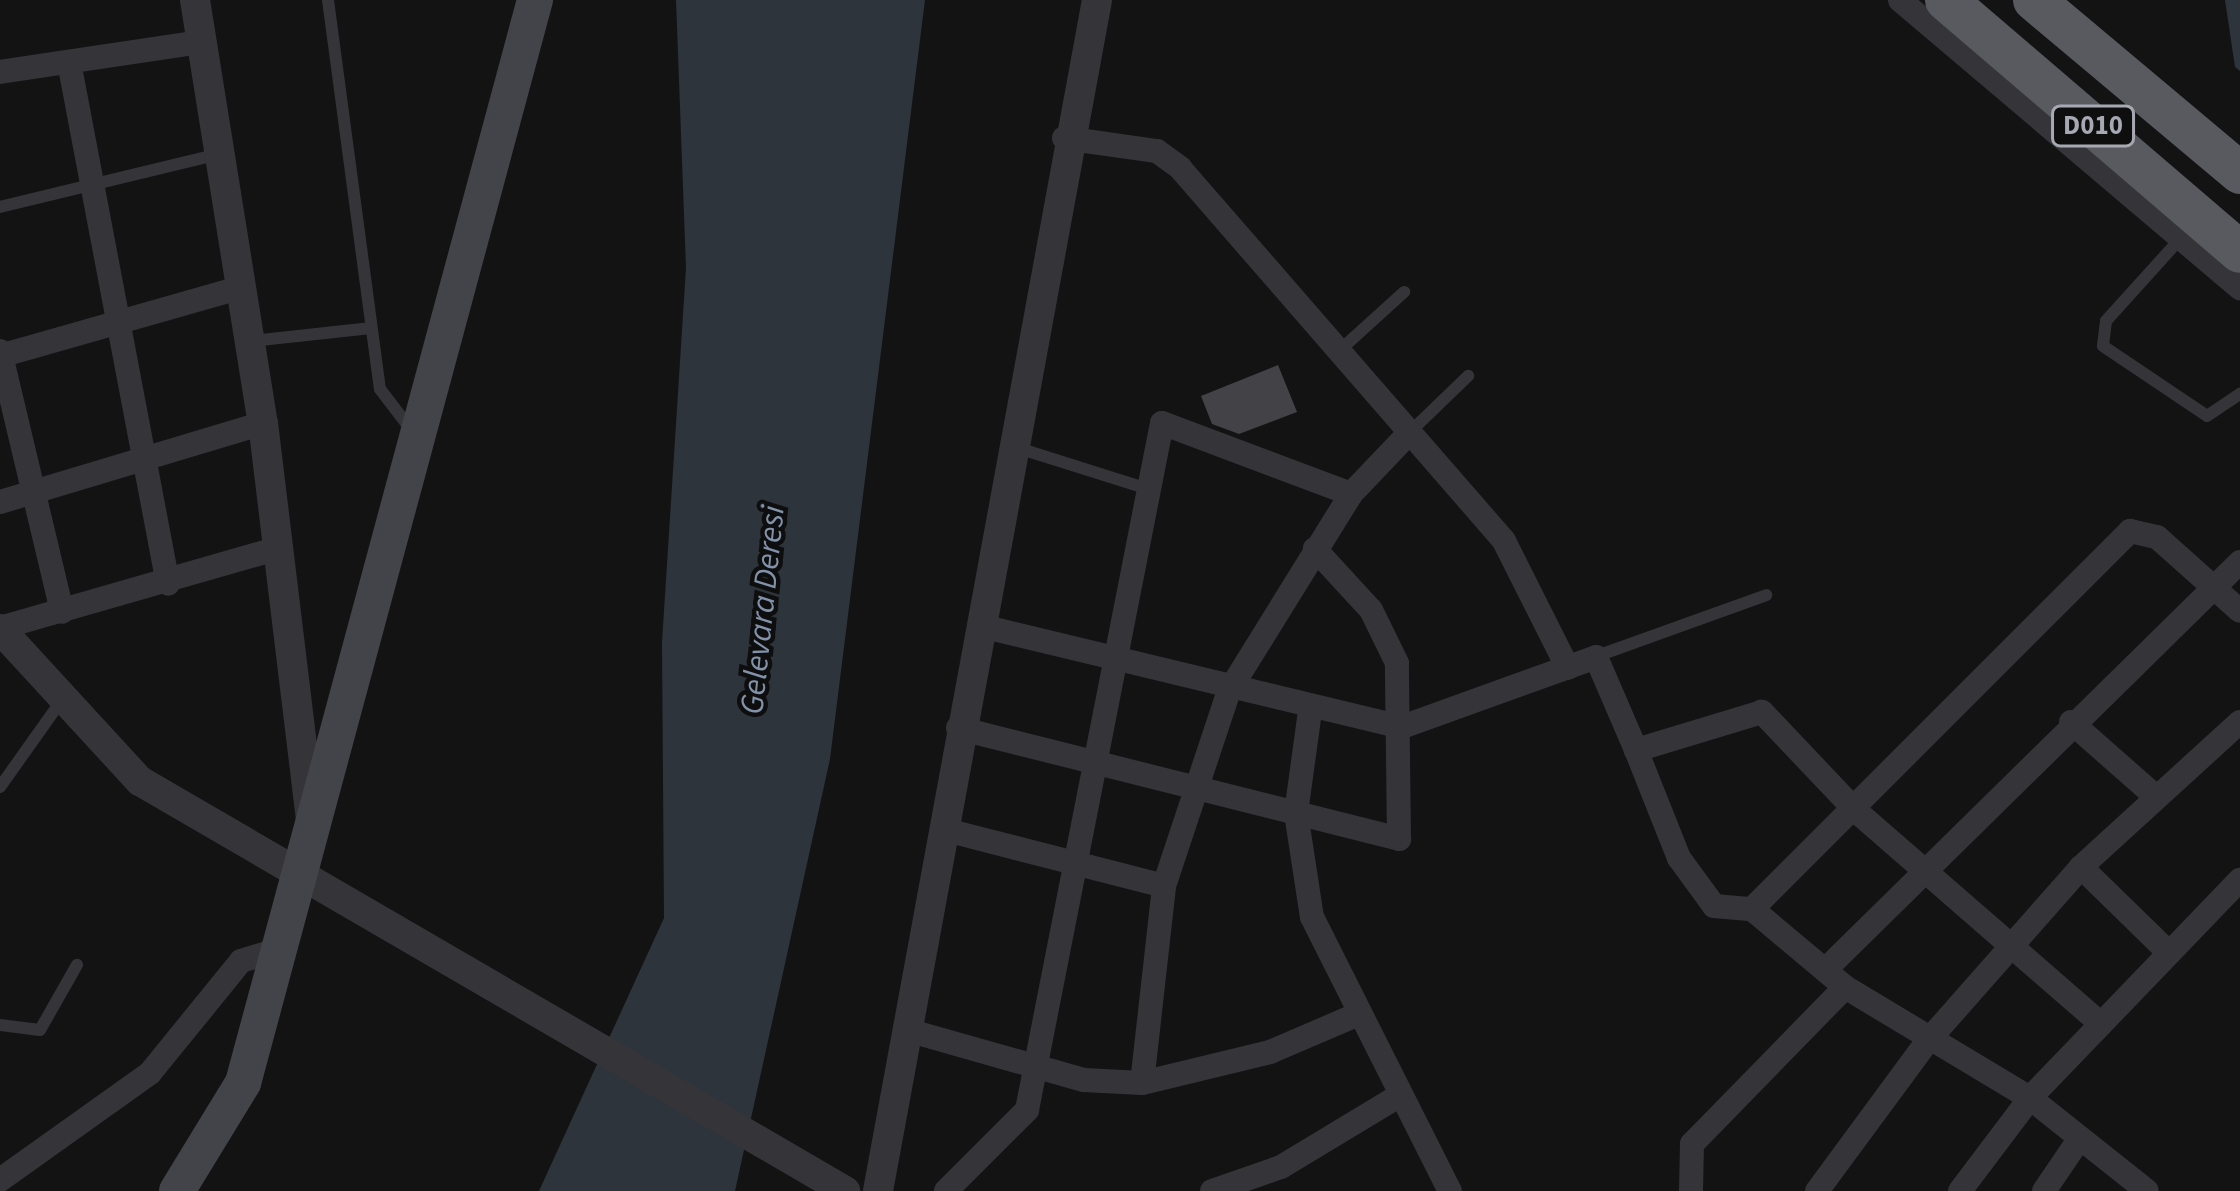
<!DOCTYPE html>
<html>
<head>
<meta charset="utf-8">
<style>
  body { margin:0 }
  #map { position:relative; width:2240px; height:1191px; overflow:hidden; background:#131314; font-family:"Source Sans 3",sans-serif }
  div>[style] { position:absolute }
  .water>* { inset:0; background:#2e343c }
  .building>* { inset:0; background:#434347 }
  .service>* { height:12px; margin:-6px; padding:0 6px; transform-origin:6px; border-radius:6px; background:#353539 }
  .minor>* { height:24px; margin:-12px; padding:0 12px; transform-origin:12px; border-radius:12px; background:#353539 }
  .tertiary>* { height:30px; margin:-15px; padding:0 15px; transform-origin:15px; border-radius:15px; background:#353539 }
  .secondary>* { height:36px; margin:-18px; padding:0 18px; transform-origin:18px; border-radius:18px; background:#434449 }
  .trunk>* { height:42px; margin:-21px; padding:0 21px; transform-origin:21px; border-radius:21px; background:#595a60 }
  span { translate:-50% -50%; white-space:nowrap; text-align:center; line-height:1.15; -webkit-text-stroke:9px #0e0e0f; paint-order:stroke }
  .shield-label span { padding:3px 9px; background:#0e0e0f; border:3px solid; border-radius:9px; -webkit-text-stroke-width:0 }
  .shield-label { font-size:27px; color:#a6a9b3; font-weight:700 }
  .water-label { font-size:33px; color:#8192aa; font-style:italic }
</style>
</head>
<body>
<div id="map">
  <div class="water">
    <div style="clip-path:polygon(676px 0,925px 0,830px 759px,735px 1191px,539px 1191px,664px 918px,662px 642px,686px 268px)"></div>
    <div style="clip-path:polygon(2225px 0,2240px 0,2240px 71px,2235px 67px)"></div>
  </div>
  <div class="building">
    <div style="clip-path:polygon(1278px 365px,1297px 412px,1239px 434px,1212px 424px,1201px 396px)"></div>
  </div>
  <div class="service">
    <div style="left:328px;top:0;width:392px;rotate:82.4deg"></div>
    <div style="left:380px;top:389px;width:53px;rotate:52.7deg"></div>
    <div style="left:0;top:207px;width:225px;rotate:-13.6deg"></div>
    <div style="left:2180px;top:239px;width:110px;rotate:132.1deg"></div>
    <div style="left:2106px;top:321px;width:25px;rotate:97deg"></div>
    <div style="left:2103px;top:346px;width:125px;rotate:33.9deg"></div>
    <div style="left:2207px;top:416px;width:40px;rotate:-34deg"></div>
    <div style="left:252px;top:341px;width:120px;rotate:-6.2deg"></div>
    <div style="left:1339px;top:351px;width:88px;rotate:-42.2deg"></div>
    <div style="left:1410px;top:432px;width:81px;rotate:-44deg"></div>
    <div style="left:1018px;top:448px;width:136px;rotate:17.5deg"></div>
    <div style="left:1597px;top:656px;width:180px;rotate:-19.8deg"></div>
    <div style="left:0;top:787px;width:102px;rotate:-54.6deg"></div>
    <div style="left:0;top:1025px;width:40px;rotate:7.1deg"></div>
    <div style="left:40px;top:1030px;width:75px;rotate:-60.4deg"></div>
  </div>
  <div class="minor">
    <div style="left:1900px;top:0;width:446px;rotate:40.3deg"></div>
    <div style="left:69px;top:62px;width:531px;rotate:79.26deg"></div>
    <div style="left:0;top:72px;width:202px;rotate:-8.5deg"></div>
    <div style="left:1064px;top:138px;width:94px;rotate:8deg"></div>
    <div style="left:1157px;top:151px;width:29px;rotate:36deg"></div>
    <div style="left:1180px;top:168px;width:494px;rotate:49deg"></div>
    <div style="left:1504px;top:541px;width:142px;rotate:63.3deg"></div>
    <div style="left:0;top:351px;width:268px;rotate:76.6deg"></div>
    <div style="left:0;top:356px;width:253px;rotate:-15.9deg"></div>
    <div style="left:0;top:502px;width:275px;rotate:-16.7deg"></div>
    <div style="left:981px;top:626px;width:433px;rotate:13.5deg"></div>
    <div style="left:1402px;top:727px;width:206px;rotate:-19.8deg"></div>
    <div style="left:1596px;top:657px;width:101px;rotate:66.7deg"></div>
    <div style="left:0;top:628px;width:287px;rotate:-16deg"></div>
    <div style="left:1310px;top:711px;width:103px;rotate:97.8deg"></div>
    <div style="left:1296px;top:813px;width:105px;rotate:81.3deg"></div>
    <div style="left:1312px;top:917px;width:307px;rotate:63.3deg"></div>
    <div style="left:2071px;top:722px;width:112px;rotate:41.4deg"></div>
    <div style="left:958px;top:728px;width:455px;rotate:14.1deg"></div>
    <div style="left:1399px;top:839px;width:176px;rotate:-90.7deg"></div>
    <div style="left:1397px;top:663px;width:59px;rotate:-116.1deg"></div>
    <div style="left:1371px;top:610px;width:83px;rotate:-132.6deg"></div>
    <div style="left:942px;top:829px;width:229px;rotate:14.4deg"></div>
    <div style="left:2081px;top:867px;width:122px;rotate:44.3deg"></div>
    <div style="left:1752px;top:909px;width:535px;rotate:-45deg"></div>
    <div style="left:2130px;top:531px;width:28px;rotate:13deg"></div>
    <div style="left:2157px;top:537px;width:111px;rotate:41.7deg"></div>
    <div style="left:1825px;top:970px;width:582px;rotate:-44.51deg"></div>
    <div style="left:2101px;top:1024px;width:325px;rotate:-139deg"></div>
    <div style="left:1856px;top:811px;width:137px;rotate:-133.5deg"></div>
    <div style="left:1762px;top:712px;width:132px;rotate:163.2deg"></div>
    <div style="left:1636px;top:750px;width:116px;rotate:68.3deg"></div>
    <div style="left:1679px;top:858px;width:59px;rotate:53.9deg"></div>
    <div style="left:1714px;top:906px;width:38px;rotate:5deg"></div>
    <div style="left:1752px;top:909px;width:121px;rotate:40deg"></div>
    <div style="left:1845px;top:987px;width:216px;rotate:31deg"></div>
    <div style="left:2030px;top:1098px;width:149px;rotate:38.5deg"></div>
    <div style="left:907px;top:1030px;width:184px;rotate:15.8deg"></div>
    <div style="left:1084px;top:1080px;width:58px;rotate:3deg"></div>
    <div style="left:1142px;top:1083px;width:132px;rotate:-13.6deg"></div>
    <div style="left:1270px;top:1052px;width:91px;rotate:-23.2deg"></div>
    <div style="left:1142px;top:1083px;width:198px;rotate:-83.6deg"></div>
    <div style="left:1164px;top:886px;width:206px;rotate:-71.6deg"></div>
    <div style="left:1229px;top:691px;width:232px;rotate:-58.2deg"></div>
    <div style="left:1351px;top:494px;width:84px;rotate:-46.4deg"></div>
    <div style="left:0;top:1180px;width:184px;rotate:-35.5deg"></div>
    <div style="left:150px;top:1073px;width:144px;rotate:-50.9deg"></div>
    <div style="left:241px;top:961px;width:34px;rotate:-17deg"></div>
    <div style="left:946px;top:1191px;width:115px;rotate:-45deg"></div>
    <div style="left:1027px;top:1110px;width:700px;rotate:-78.88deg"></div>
    <div style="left:1162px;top:423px;width:202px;rotate:20.6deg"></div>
    <div style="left:1212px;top:1191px;width:73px;rotate:-19.2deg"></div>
    <div style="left:1281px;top:1167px;width:135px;rotate:-31.1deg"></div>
    <div style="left:1691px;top:1191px;width:47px;rotate:-88.8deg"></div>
    <div style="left:1692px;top:1144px;width:219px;rotate:-45.7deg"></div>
    <div style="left:1817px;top:1191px;width:184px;rotate:-53.6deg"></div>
    <div style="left:1926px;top:1043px;width:235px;rotate:-48.6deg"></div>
    <div style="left:2081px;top:867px;width:215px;rotate:-42.4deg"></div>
    <div style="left:1960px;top:1191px;width:116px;rotate:-53deg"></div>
    <div style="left:2030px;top:1098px;width:303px;rotate:-46.1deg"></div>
    <div style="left:2044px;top:1191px;width:64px;rotate:-55.8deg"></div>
  </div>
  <div class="tertiary">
    <div style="left:195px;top:0;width:428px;rotate:80.9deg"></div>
    <div style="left:263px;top:423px;width:401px;rotate:83.1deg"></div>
    <div style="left:0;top:629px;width:207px;rotate:47.4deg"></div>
    <div style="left:140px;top:781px;width:816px;rotate:30.18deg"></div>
    <div style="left:878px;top:1191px;width:1211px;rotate:-79.58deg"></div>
  </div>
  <div class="secondary">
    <div style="left:177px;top:1191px;width:127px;rotate:-58.6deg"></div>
    <div style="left:243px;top:1083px;width:1122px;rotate:-74.91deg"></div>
  </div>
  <div class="trunk">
    <div style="left:1946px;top:0;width:387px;rotate:40.6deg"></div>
    <div style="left:2034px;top:0;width:269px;rotate:40deg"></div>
  </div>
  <div class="shield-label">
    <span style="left:2093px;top:126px">D010</span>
  </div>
  <div class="water-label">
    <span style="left:763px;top:610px;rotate:-84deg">Gelevara Deresi</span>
  </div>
</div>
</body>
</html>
